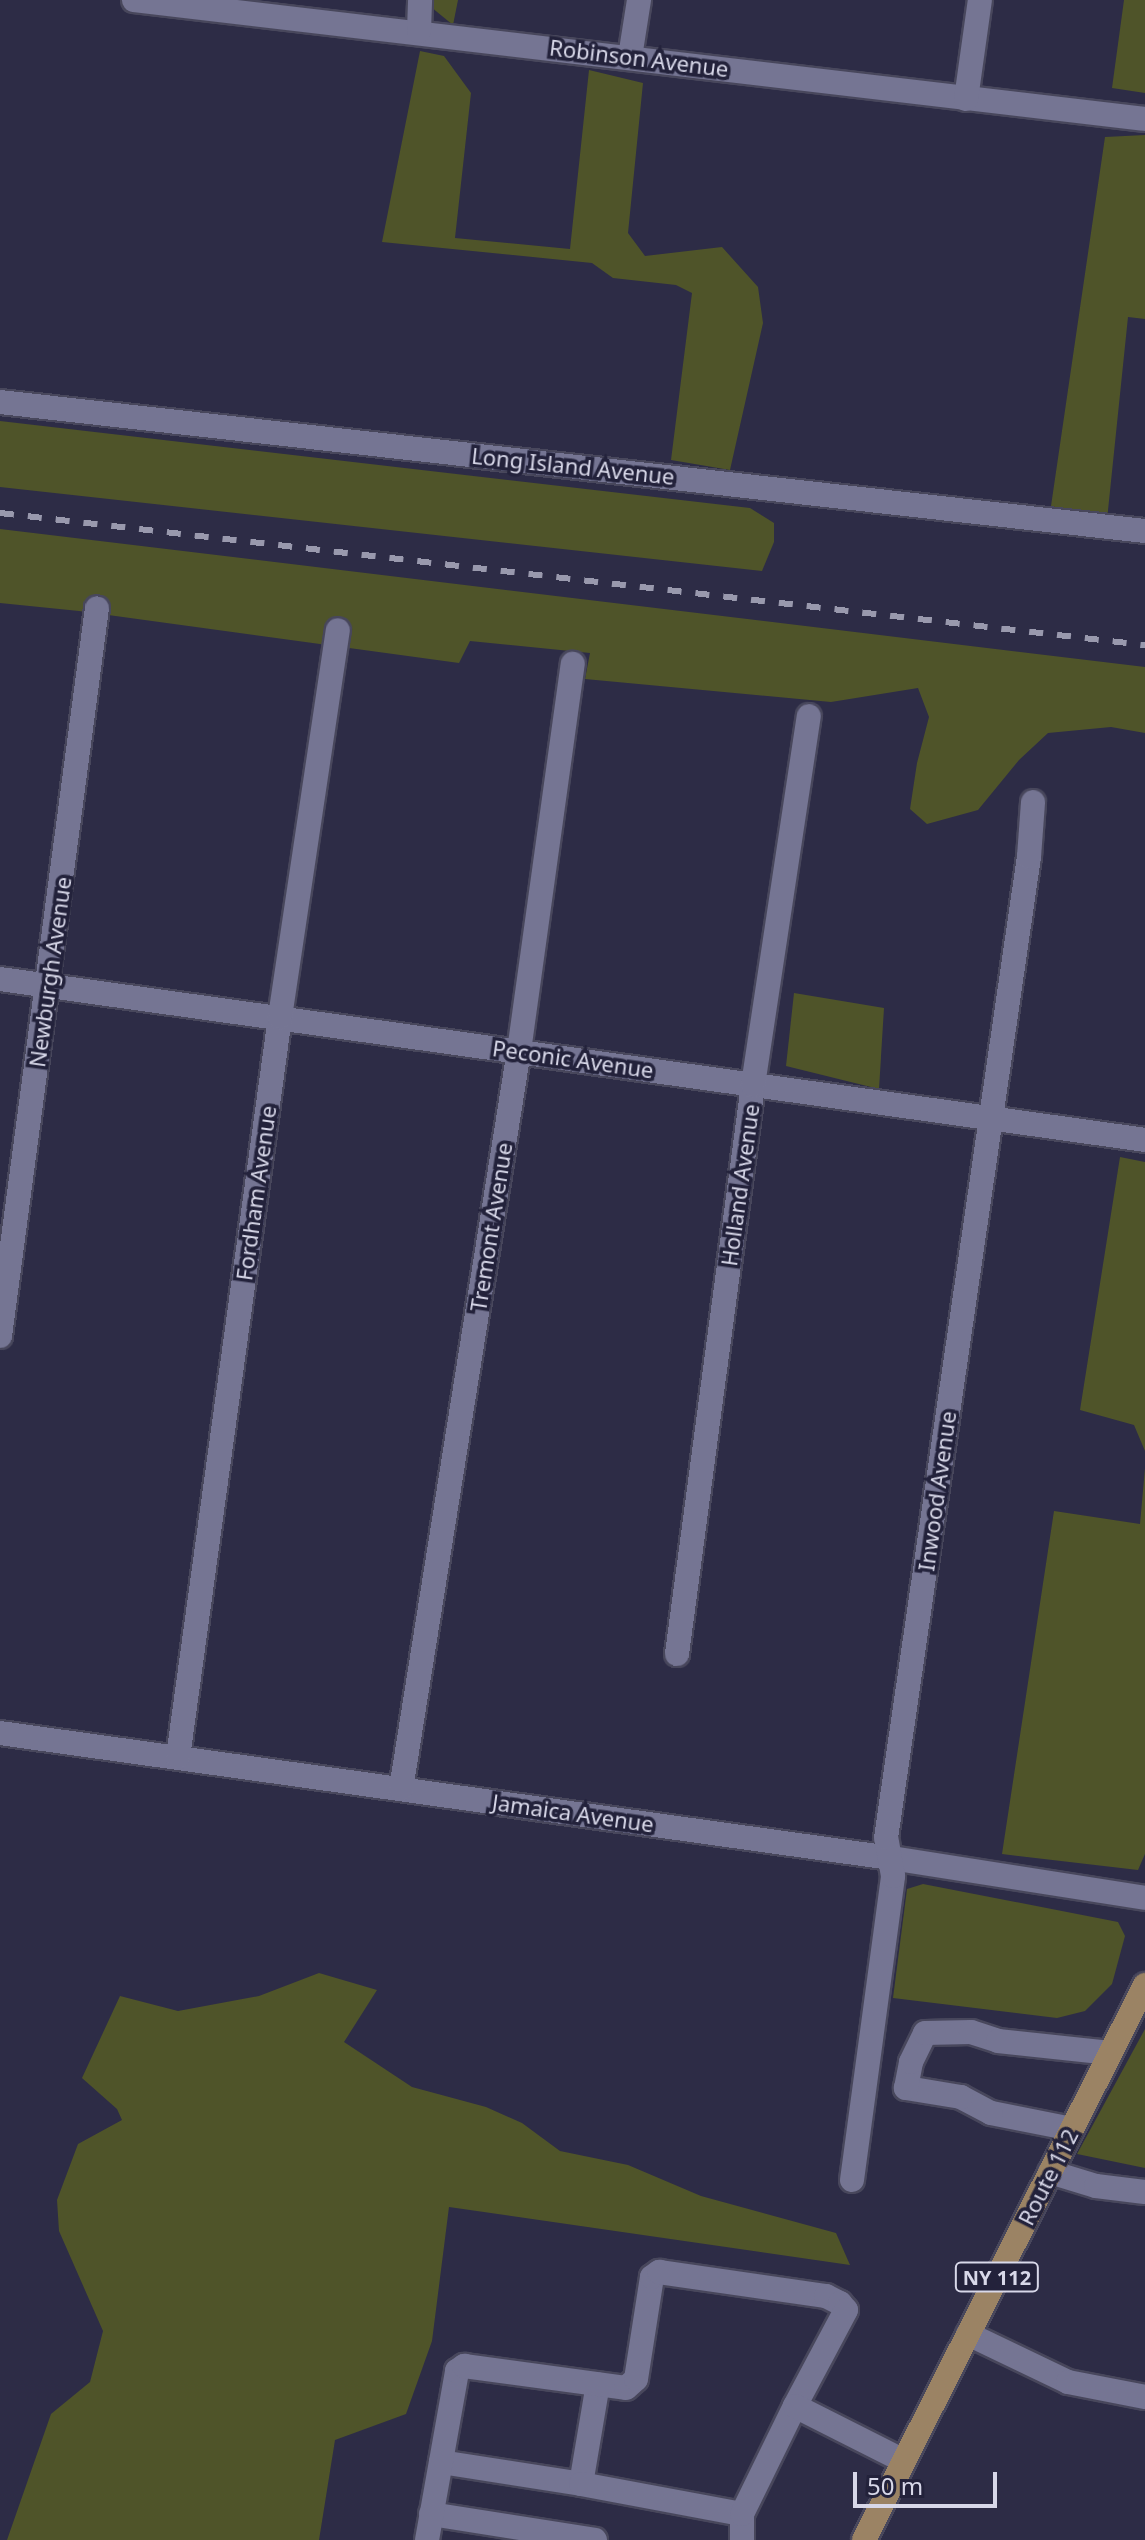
<!DOCTYPE html>
<html>
<head>
<meta charset="utf-8">
<style>
  body { margin:0 }
  #map { position:relative; width:1145px; height:2540px; overflow:hidden; background:#2d2c46; font-family:"Noto Sans",sans-serif }
  div>[style] { position:absolute }
  .green>* { inset:0; background:#4f5429 }
  .roads { filter:drop-shadow(2px 0 #48475c) drop-shadow(-2px 0 #48475c) drop-shadow(0 2px #48475c) drop-shadow(0 -2px #48475c) }
  .minor>* { height:24px; margin:-12px; padding:0 12px; transform-origin:12px; border-radius:12px; background:#757593 }
  .major>* { height:24px; margin:-12px; padding:0 12px; transform-origin:12px; border-radius:12px; background:#9b8364 }
  .rail>* { height:6px; margin-top:-3px; transform-origin:0; background:repeating-linear-gradient(90deg,#9999ad 0 14px,transparent 0 28px) }
  span { translate:-50% -50%; white-space:nowrap; text-align:center; line-height:1.15; -webkit-text-stroke:7px #23223b; paint-order:stroke }
  .shield-label span { padding:2px 6px; background:#23223b; border:2px solid; border-radius:6px; -webkit-text-stroke-width:0 }
  .shield-label { font-size:20px; color:#d8d8e9; font-weight:700 }
  .street-label { font-size:22px; color:#d8d8e9 }
  .scale { position:absolute; left:853px; top:2472px; width:144px; height:36px; box-sizing:border-box; border:4px solid #d8d8e9; border-top:0; padding-left:10px; font-size:24px; line-height:28px; white-space:nowrap; color:#d8d8e9; -webkit-text-stroke:6px #23223b; paint-order:stroke }
</style>
</head>
<body>
<div id="map">
  <div class="green">
    <div style="clip-path:polygon(432px 0,458px 0,453px 25px,431px 7px)"></div>
    <div style="clip-path:polygon(1124px 0,1145px 0,1145px 93px,1112px 88px)"></div>
    <div style="clip-path:polygon(420px 51px,444px 56px,471px 93px,455px 238px,570px 249px,589px 70px,643px 83px,628px 233px,645px 256px,722px 247px,758px 287px,763px 323px,730px 470px,671px 460px,692px 293px,676px 285px,613px 278px,592px 263px,382px 242px)"></div>
    <div style="clip-path:polygon(1145px 135px,1145px 319px,1128px 317px,1107px 520px,1051px 506px,1105px 137px)"></div>
    <div style="clip-path:polygon(0 421px,750px 508px,774px 523px,774px 542px,762px 571px,0 487px)"></div>
    <div style="clip-path:polygon(0 529px,1145px 667px,1145px 733px,1111px 727px,1048px 733px,1019px 760px,978px 810px,927px 824px,910px 809px,917px 763px,929px 717px,918px 688px,831px 702px,585px 679px,590px 653px,470px 641px,459px 663px,79px 611px,0 603px)"></div>
    <div style="clip-path:polygon(794px 993px,884px 1008px,879px 1089px,786px 1066px)"></div>
    <div style="clip-path:polygon(1120px 1157px,1145px 1162px,1145px 1451px,1134px 1425px,1080px 1410px)"></div>
    <div style="clip-path:polygon(1145px 1468px,1145px 1854px,1138px 1870px,1002px 1854px,1054px 1511px,1140px 1524px)"></div>
    <div style="clip-path:polygon(923px 1884px,1118px 1922px,1125px 1936px,1112px 1984px,1085px 2011px,1057px 2018px,893px 1998px,907px 1889px)"></div>
    <div style="clip-path:polygon(319px 1973px,377px 1990px,344px 2042px,412px 2087px,486px 2107px,522px 2123px,560px 2151px,628px 2165px,701px 2196px,836px 2233px,850px 2265px,449px 2207px,432px 2341px,406px 2414px,335px 2440px,319px 2540px,7px 2540px,51px 2414px,90px 2382px,103px 2331px,59px 2231px,57px 2200px,78px 2144px,122px 2120px,117px 2109px,82px 2078px,120px 1996px,178px 2011px,259px 1996px)"></div>
    <div style="clip-path:polygon(1145px 2029px,1145px 2168px,1077px 2154px)"></div>
  </div>
  <div class="roads">
    <div class="minor">
      <div style="left:134px;top:0;width:1018px;rotate:6.71deg"></div>
      <div style="left:419px;top:31px;width:31px;rotate:-88deg"></div>
      <div style="left:630px;top:57px;width:58px;rotate:-81deg"></div>
      <div style="left:966px;top:99px;width:100px;rotate:-82deg"></div>
      <div style="left:0;top:402px;width:1152px;rotate:6.43deg"></div>
      <div style="left:0;top:979px;width:1156px;rotate:8deg"></div>
      <div style="left:0;top:1336px;width:734px;rotate:-82.41deg"></div>
      <div style="left:677px;top:1654px;width:574px;rotate:-82.39deg"></div>
      <div style="left:753px;top:1085px;width:373px;rotate:-81.4deg"></div>
      <div style="left:0;top:1733px;width:900px;rotate:7.99deg"></div>
      <div style="left:891px;top:1858px;width:257px;rotate:8.9deg"></div>
      <div style="left:178px;top:1757px;width:747px;rotate:-82.15deg"></div>
      <div style="left:280px;top:1017px;width:391px;rotate:-81.5deg"></div>
      <div style="left:401px;top:1789px;width:747px;rotate:-80.92deg"></div>
      <div style="left:519px;top:1051px;width:391px;rotate:-82.1deg"></div>
      <div style="left:1072px;top:2129px;width:83px;rotate:-168.8deg"></div>
      <div style="left:991px;top:2113px;width:34px;rotate:-152deg"></div>
      <div style="left:961px;top:2097px;width:56px;rotate:-170.7deg"></div>
      <div style="left:906px;top:2088px;width:26px;rotate:-79deg"></div>
      <div style="left:911px;top:2062px;width:32px;rotate:-64deg"></div>
      <div style="left:925px;top:2033px;width:46px;rotate:-1.2deg"></div>
      <div style="left:971px;top:2032px;width:28px;rotate:18deg"></div>
      <div style="left:998px;top:2041px;width:113px;rotate:6.1deg"></div>
      <div style="left:1050px;top:2172px;width:48px;rotate:16.9deg"></div>
      <div style="left:1096px;top:2186px;width:49px;rotate:7deg"></div>
      <div style="left:852px;top:2180px;width:307px;rotate:-82.3deg"></div>
      <div style="left:893px;top:1876px;width:39px;rotate:-100deg"></div>
      <div style="left:886px;top:1838px;width:991px;rotate:-81.71deg"></div>
      <div style="left:1029px;top:857px;width:55px;rotate:-85.8deg"></div>
      <div style="left:968px;top:2334px;width:111px;rotate:25.6deg"></div>
      <div style="left:1068px;top:2382px;width:78px;rotate:11deg"></div>
      <div style="left:441px;top:2462px;width:142px;rotate:8.9deg"></div>
      <div style="left:581px;top:2484px;width:101px;rotate:-80.4deg"></div>
      <div style="left:581px;top:2484px;width:164px;rotate:10.6deg"></div>
      <div style="left:431px;top:2514px;width:166px;rotate:9deg"></div>
      <div style="left:427px;top:2540px;width:172px;rotate:-79.9deg"></div>
      <div style="left:457px;top:2371px;width:9px;rotate:-36deg"></div>
      <div style="left:464px;top:2366px;width:163px;rotate:7.7deg"></div>
      <div style="left:626px;top:2388px;width:13px;rotate:-42deg"></div>
      <div style="left:636px;top:2379px;width:103px;rotate:-81.1deg"></div>
      <div style="left:652px;top:2277px;width:9px;rotate:-36deg"></div>
      <div style="left:659px;top:2272px;width:169px;rotate:8.2deg"></div>
      <div style="left:826px;top:2296px;width:16px;rotate:27deg"></div>
      <div style="left:840px;top:2303px;width:9px;rotate:49deg"></div>
      <div style="left:846px;top:2310px;width:109px;rotate:118deg"></div>
      <div style="left:742px;top:2540px;width:26px;rotate:-90deg"></div>
      <div style="left:742px;top:2514px;width:120px;rotate:-63.9deg"></div>
      <div style="left:795px;top:2406px;width:122px;rotate:26.8deg"></div>
    </div>
    <div class="major">
      <div style="left:864px;top:2540px;width:622px;rotate:-63.15deg"></div>
    </div>
  </div>
  <div class="rail">
    <div style="left:0;top:513px;width:1153px;rotate:6.58deg"></div>
  </div>
  <div class="shield-label">
    <span style="left:997px;top:2277px">NY 112</span>
  </div>
  <div class="street-label">
    <span style="left:639px;top:58px;rotate:7deg">Robinson Avenue</span>
    <span style="left:573px;top:466px;rotate:6deg">Long Island Avenue</span>
    <span style="left:50px;top:972px;rotate:-82deg">Newburgh Avenue</span>
    <span style="left:573px;top:1059px;rotate:8deg">Peconic Avenue</span>
    <span style="left:740px;top:1185px;rotate:-82deg">Holland Avenue</span>
    <span style="left:256px;top:1193px;rotate:-82deg">Fordham Avenue</span>
    <span style="left:491px;top:1227px;rotate:-81deg">Tremont Avenue</span>
    <span style="left:937px;top:1491px;rotate:-82deg">Inwood Avenue</span>
    <span style="left:573px;top:1813px;rotate:8deg">Jamaica Avenue</span>
    <span style="left:1048px;top:2177px;rotate:-63deg">Route 112</span>
  </div>
  <div class="scale">50 m</div>
</div>
</body>
</html>
